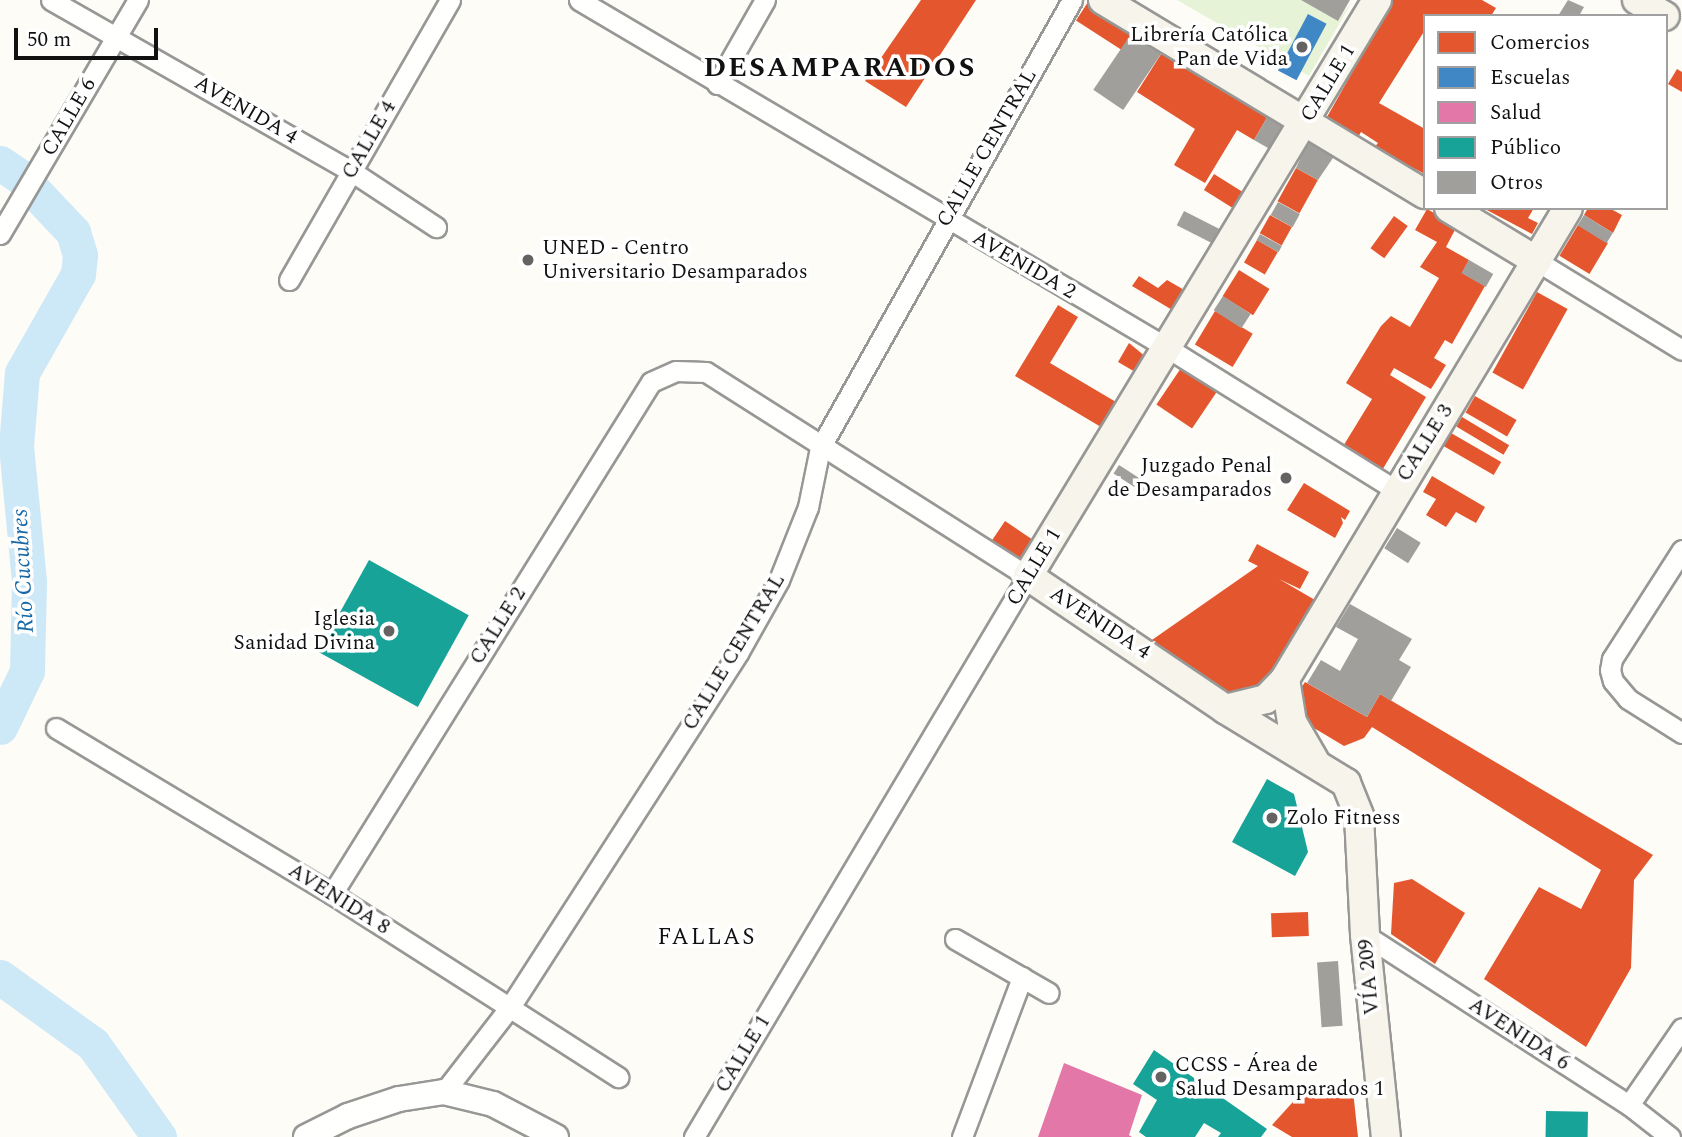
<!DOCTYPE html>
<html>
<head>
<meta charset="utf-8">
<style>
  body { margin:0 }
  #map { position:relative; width:1682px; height:1137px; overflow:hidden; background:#fdfcf7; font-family:Spectral,serif }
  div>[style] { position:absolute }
  .green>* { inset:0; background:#e7f3d7 }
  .shops>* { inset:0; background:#e4572e; transform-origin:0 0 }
  .schools>* { inset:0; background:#3f88c5; transform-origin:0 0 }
  .health>* { inset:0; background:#e377a8 }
  .public>* { inset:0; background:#17a398; transform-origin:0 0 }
  .river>* { height:35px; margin:-17.5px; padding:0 17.5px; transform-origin:17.5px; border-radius:17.5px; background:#cde8f7 }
  .building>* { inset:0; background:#a19f9c; transform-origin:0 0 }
  .roads { filter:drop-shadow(2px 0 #979795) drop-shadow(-2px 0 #979795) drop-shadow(0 2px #979795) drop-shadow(0 -2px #979795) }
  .minor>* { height:19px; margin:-9.5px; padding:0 9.5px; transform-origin:9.5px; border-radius:9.5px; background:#fffffe }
  .tertiary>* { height:24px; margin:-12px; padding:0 12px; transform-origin:12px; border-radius:12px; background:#fffffe }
  .secondary>* { height:28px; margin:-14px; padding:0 14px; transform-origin:14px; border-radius:14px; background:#f6f4eb }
  .dots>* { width:19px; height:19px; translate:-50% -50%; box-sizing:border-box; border:4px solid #fff; border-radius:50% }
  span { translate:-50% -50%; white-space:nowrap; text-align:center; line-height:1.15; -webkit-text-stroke:7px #fff; paint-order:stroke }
  .poi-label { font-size:21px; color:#111 }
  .right { translate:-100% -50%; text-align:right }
  .left { translate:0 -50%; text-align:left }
  .street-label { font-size:21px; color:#111 }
  .water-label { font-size:23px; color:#1768a6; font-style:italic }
  .neighbourhood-label { font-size:23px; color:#111; letter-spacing:2px }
  .district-label { font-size:28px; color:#111; font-weight:700; letter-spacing:2px }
  .legend { position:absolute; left:1423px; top:14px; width:245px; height:196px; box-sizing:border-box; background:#fff; border:2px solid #a0a0a0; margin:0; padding:9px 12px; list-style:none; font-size:21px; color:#111 }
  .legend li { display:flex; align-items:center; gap:14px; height:35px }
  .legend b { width:35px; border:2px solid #a0a0a0 }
  .scale { position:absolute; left:14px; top:28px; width:144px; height:32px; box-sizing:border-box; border:4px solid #111; border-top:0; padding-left:9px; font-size:21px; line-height:24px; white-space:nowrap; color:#111; -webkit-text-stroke:5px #fff; paint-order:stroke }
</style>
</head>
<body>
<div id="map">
  <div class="green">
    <div style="clip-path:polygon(1177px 0,1301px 0,1338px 20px,1353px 0,1309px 76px)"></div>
  </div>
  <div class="shops">
    <div style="clip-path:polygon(921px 0,976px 0,906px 107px,865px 81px)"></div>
    <div style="clip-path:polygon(1393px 0,1482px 0,1496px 8px,1491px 16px,1425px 16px,1425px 30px,1379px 103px,1425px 129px,1425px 174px,1374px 148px,1378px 143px,1361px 132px,1357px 139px,1329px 124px,1327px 117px)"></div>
    <div style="left:1088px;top:2px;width:54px;height:22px;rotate:33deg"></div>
    <div style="clip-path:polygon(1163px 51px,1269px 114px,1254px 140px,1237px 130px,1205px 183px,1174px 165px,1195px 129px,1137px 92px)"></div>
    <div style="clip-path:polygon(1677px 69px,1682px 72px,1682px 92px,1668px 84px)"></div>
    <div style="left:1296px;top:168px;width:25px;height:38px;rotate:29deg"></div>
    <div style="left:1214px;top:174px;width:40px;height:19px;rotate:32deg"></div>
    <div style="clip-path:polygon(1483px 208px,1534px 208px,1528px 218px,1538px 223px,1532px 234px)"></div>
    <div style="clip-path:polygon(1588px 208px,1609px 208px,1622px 215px,1613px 233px,1584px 215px)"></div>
    <div style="clip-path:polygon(1427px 209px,1457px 226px,1446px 247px,1469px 260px,1462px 273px,1485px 286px,1452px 344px,1445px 340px,1434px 358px,1446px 365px,1431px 389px,1394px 368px,1390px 375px,1426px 397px,1381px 472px,1342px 448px,1372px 399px,1346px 383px,1381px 326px,1391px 316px,1410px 327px,1439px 278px,1420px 267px,1437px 242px,1415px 230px)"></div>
    <div style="left:1270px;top:215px;width:25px;height:21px;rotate:29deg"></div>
    <div style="left:1394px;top:216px;width:17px;height:40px;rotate:36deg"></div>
    <div style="left:1578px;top:225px;width:35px;height:36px;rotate:31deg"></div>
    <div style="left:1257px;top:240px;width:24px;height:26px;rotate:30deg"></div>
    <div style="left:1239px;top:270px;width:36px;height:31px;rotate:32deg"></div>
    <div style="clip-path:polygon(1139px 276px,1158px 288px,1167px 280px,1186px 291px,1174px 311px,1132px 286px)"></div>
    <div style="left:1537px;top:292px;width:35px;height:92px;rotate:29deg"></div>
    <div style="clip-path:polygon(1058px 305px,1078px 317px,1050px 363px,1116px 402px,1101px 427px,1015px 376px)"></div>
    <div style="left:1215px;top:311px;width:44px;height:39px;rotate:31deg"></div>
    <div style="clip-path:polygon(1129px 343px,1146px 357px,1137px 373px,1118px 362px)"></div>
    <div style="left:1181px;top:368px;width:43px;height:44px;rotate:34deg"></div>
    <div style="left:1475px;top:396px;width:48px;height:19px;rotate:30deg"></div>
    <div style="left:1462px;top:417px;width:55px;height:11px;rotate:31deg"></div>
    <div style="left:1451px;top:433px;width:58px;height:15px;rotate:30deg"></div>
    <div style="clip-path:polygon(1432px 476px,1485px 507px,1476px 523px,1456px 512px,1446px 527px,1426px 515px,1436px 499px,1423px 492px)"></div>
    <div style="clip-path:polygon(1304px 483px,1350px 511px,1345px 520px,1341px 517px,1343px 523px,1335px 538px,1287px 510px)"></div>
    <div style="left:1005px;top:521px;width:34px;height:27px;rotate:34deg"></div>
    <div style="clip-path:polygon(1257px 544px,1309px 572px,1300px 589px,1279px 579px,1327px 607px,1251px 705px,1139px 649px,1258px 566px,1248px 561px)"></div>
    <div style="clip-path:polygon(1305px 682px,1367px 717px,1380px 694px,1653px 855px,1634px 880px,1631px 968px,1586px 1047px,1484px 979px,1539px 887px,1581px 909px,1601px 870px,1372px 727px,1364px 738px,1344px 746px,1299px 719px,1296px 696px)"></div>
    <div style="clip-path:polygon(1412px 879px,1465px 913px,1435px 964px,1391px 934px,1394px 883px)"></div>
    <div style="left:1308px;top:912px;width:24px;height:37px;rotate:88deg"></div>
    <div style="clip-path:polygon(1353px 1091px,1358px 1137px,1292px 1137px,1272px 1125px,1302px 1092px)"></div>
  </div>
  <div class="schools">
    <div style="left:1308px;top:14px;width:21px;height:64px;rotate:28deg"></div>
  </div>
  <div class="health">
    <div style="clip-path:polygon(1064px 1063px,1142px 1095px,1129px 1135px,1132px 1137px,1038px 1137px)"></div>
  </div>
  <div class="public">
    <div style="left:369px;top:560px;width:114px;height:105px;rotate:29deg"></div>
    <div style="clip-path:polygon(1267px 779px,1294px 794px,1308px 852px,1295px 876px,1232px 842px)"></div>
    <div style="clip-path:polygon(1154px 1050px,1267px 1129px,1261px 1137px,1218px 1137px,1221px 1133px,1204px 1123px,1195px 1137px,1146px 1137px,1139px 1132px,1157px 1100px,1133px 1084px)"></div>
    <div style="left:1546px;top:1111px;width:42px;height:26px;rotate:1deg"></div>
  </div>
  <div class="river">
    <div style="left:0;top:163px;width:25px;rotate:34deg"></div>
    <div style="left:21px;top:177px;width:76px;rotate:46.6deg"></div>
    <div style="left:73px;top:232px;width:24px;rotate:73deg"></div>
    <div style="left:80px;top:255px;width:19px;rotate:96deg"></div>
    <div style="left:78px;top:274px;width:114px;rotate:119.5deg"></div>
    <div style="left:22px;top:373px;width:73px;rotate:94.7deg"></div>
    <div style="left:16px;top:446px;width:137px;rotate:84.5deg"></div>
    <div style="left:29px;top:582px;width:89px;rotate:91.3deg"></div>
    <div style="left:27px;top:671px;width:62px;rotate:115.7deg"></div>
    <div style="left:0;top:977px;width:115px;rotate:35.8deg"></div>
    <div style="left:93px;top:1044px;width:114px;rotate:54.6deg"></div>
  </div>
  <div class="building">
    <div style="clip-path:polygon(1301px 0,1350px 0,1338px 21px)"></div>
    <div style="clip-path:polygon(1568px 0,1584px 7px,1579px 16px,1558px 16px)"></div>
    <div style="left:1133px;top:31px;width:36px;height:71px;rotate:34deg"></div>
    <div style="clip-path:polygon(1269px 114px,1285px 124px,1275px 152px,1254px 140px)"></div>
    <div style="clip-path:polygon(1314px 142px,1335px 155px,1318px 180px,1296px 168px,1307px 144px)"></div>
    <div style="left:1278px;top:202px;width:25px;height:15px;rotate:29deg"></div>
    <div style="left:1184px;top:211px;width:42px;height:16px;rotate:27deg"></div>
    <div style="left:1584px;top:215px;width:34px;height:12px;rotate:32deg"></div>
    <div style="left:1260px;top:234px;width:25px;height:7px;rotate:29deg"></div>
    <div style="left:1469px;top:260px;width:28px;height:15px;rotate:30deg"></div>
    <div style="left:1223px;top:296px;width:33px;height:17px;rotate:33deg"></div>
    <div style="left:1119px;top:465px;width:42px;height:10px;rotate:33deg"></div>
    <div style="left:1397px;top:528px;width:28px;height:24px;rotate:32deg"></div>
    <div style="clip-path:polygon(1350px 604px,1412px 639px,1399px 660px,1411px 667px,1391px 701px,1380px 694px,1367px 717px,1307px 683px,1321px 660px,1340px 671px,1358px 639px,1336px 627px)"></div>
    <div style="left:1338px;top:961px;width:65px;height:21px;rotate:86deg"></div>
  </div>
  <div class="roads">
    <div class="minor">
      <div style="left:51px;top:0;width:345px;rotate:29.7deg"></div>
      <div style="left:351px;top:171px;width:102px;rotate:33.4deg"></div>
      <div style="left:579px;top:0;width:682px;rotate:30.59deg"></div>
      <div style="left:1166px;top:347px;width:271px;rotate:31.9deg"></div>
      <div style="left:717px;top:84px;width:97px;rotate:-60.3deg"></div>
      <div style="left:0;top:234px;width:272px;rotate:-59.5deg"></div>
      <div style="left:1537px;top:261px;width:170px;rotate:31.5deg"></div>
      <div style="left:289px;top:280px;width:323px;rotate:-60.1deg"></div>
      <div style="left:1682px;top:550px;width:130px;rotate:122.7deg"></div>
      <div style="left:1612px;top:659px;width:11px;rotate:100deg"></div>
      <div style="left:1610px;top:670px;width:11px;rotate:75deg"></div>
      <div style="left:1613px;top:681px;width:23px;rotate:50deg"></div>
      <div style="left:1628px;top:699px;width:64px;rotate:32.2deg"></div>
      <div style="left:56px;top:728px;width:322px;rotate:31deg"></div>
      <div style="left:332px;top:894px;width:340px;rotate:32.6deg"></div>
      <div style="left:332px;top:894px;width:603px;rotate:-58.08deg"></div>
      <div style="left:651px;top:382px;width:27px;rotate:-24deg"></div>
      <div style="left:676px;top:371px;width:30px;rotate:2deg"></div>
      <div style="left:706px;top:372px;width:381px;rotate:32.4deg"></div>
      <div style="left:1028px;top:576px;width:653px;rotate:120.77deg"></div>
      <div style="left:1365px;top:935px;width:314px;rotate:32.8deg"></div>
      <div style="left:1629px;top:1105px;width:52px;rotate:38deg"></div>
      <div style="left:955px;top:939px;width:108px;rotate:29.9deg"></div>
      <div style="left:444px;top:1092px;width:108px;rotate:-52.2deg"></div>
      <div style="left:510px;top:1007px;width:421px;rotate:-57.2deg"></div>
      <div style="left:738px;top:653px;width:84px;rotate:-60.7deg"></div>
      <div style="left:779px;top:580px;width:79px;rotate:-68.3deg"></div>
      <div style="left:808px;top:507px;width:60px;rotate:-78.5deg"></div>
      <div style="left:820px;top:448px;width:514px;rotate:-60.64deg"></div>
      <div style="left:1629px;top:1105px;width:93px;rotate:-55.5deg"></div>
      <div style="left:962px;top:1137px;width:171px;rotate:-69.4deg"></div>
    </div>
    <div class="tertiary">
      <div style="left:306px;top:1137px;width:47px;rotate:-26.6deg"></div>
      <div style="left:348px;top:1116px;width:54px;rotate:-18.4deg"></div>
      <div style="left:399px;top:1099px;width:46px;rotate:-8.8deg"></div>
      <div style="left:444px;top:1092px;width:50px;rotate:13.8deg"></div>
      <div style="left:493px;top:1104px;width:71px;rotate:27.6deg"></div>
    </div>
    <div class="secondary">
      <div style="left:1103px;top:0;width:376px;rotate:31.1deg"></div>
      <div style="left:1377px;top:0;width:673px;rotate:121.21deg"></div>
      <div style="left:1028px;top:576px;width:238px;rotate:34deg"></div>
      <div style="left:1225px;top:709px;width:142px;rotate:31.4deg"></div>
      <div style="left:1346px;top:783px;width:35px;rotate:68deg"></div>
      <div style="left:1359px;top:816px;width:119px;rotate:87.1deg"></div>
      <div style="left:1365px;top:935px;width:203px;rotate:84.1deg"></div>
      <div style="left:1637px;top:0;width:32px;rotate:30deg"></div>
      <div style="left:1449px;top:208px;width:103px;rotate:31.1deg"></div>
      <div style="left:1285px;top:679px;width:44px;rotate:80.8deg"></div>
      <div style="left:1292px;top:722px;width:44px;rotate:59.9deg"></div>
      <div style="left:1225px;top:709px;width:42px;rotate:-13.7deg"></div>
      <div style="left:1266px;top:699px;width:28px;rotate:-46deg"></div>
      <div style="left:1285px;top:679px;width:549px;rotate:-59deg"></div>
    </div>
  </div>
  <div class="dots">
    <div style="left:1302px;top:47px;background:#646362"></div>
    <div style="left:528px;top:260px;background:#646362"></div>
    <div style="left:1286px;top:478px;background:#646362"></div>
    <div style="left:389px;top:631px;background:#646362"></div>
    <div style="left:1272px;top:818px;background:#646362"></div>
    <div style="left:1161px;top:1077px;background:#646362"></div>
  </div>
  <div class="poi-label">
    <span class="right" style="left:1288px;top:47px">Librería Católica<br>Pan de Vida</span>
    <span class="left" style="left:542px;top:260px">UNED - Centro<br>Universitario Desamparados</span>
    <span class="right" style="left:1272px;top:478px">Juzgado Penal<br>de Desamparados</span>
    <span class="right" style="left:375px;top:631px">Iglesia<br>Sanidad Divina</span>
    <span class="left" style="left:1286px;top:818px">Zolo Fitness</span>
    <span class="left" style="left:1175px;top:1077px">CCSS - Área de<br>Salud Desamparados 1</span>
  </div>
  <div class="street-label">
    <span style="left:1328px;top:83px;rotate:-59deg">CALLE 1</span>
    <span style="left:246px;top:110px;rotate:30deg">AVENIDA 4</span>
    <span style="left:69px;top:117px;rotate:-60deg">CALLE 6</span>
    <span style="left:369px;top:140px;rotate:-60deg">CALLE 4</span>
    <span style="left:987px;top:148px;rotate:-60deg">CALLE CENTRAL</span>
    <span style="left:1024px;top:265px;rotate:30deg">AVENIDA 2</span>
    <span style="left:1425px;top:443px;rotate:-58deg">CALLE 3</span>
    <span style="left:1034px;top:567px;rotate:-59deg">CALLE 1</span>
    <span style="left:1100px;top:623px;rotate:33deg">AVENIDA 4</span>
    <span style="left:498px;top:626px;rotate:-58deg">CALLE 2</span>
    <span style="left:734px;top:652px;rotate:-59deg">CALLE CENTRAL</span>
    <span style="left:339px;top:899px;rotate:32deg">AVENIDA 8</span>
    <span style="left:1369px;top:977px;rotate:-95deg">VÍA 209</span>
    <span style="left:1519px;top:1034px;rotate:33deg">AVENIDA 6</span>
    <span style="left:743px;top:1054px;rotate:-59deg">CALLE 1</span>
  </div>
  <div class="water-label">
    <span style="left:24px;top:571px;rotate:-93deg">Río Cucubres</span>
  </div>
  <div class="neighbourhood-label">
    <span style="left:707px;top:938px">FALLAS</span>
  </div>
  <div class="district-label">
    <span style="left:840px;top:68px">DESAMPARADOS</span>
  </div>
  <ul class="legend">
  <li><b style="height:19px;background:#e4572e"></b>Comercios</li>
  <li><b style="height:19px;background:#3f88c5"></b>Escuelas</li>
  <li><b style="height:19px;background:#e377a8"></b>Salud</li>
  <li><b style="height:19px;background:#17a398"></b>Público</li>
  <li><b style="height:19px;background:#a19f9c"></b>Otros</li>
  </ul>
  <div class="scale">50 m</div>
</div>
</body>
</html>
